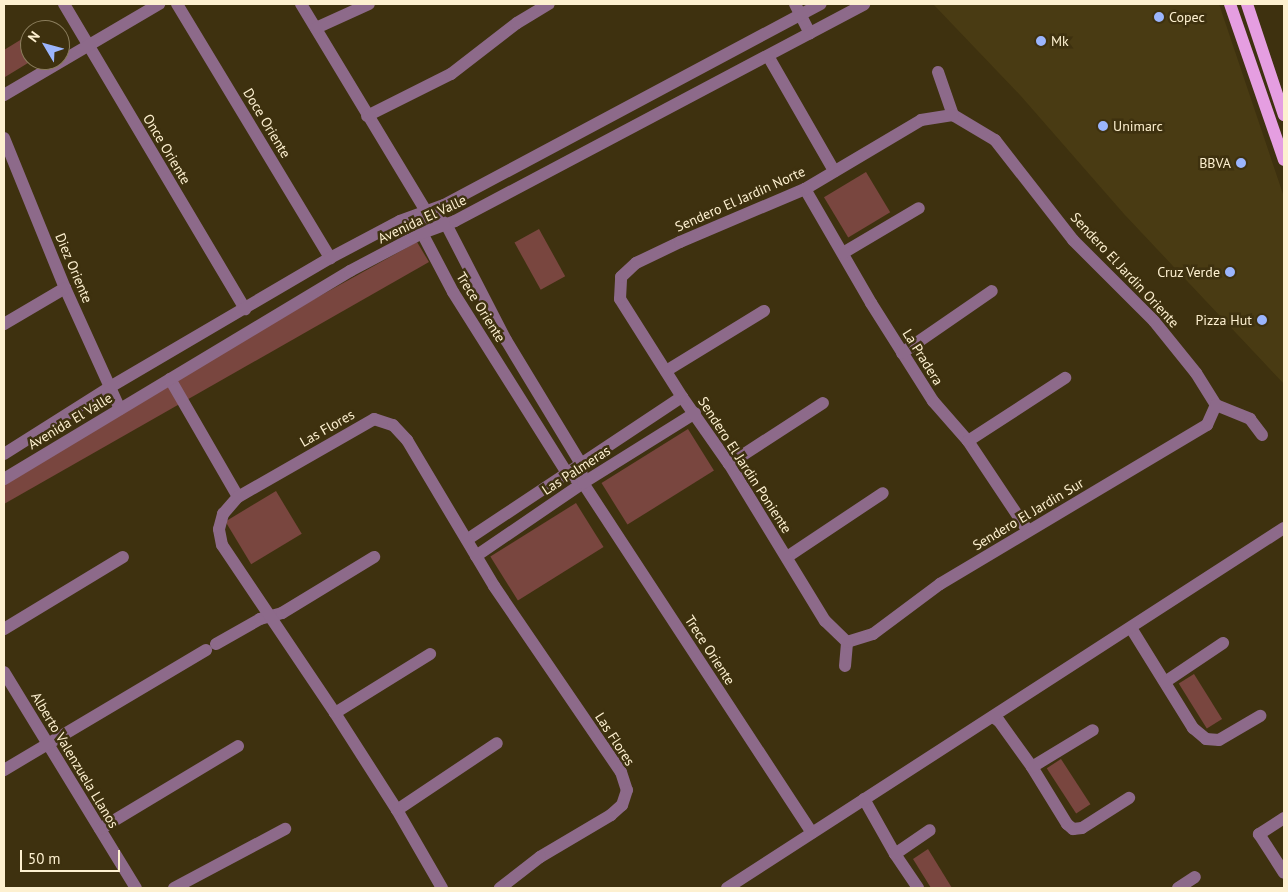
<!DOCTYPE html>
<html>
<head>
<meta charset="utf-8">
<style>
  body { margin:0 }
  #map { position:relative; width:1288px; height:892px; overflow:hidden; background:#3e310f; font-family:"PT Sans",sans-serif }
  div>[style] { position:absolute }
  .built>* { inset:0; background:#493b13 }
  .green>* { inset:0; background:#79463f; transform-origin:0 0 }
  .minor>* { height:12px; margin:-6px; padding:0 6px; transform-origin:6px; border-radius:6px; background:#8d6a8a }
  .major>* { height:12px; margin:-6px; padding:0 6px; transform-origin:6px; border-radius:6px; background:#e59ee1 }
  .dots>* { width:14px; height:14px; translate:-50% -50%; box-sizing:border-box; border:2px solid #3e310f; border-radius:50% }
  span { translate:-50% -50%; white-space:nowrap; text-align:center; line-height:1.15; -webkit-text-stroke:5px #3e310f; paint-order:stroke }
  .poi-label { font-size:14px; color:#fdf0d0 }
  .left { translate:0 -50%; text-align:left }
  .right { translate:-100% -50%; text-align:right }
  .street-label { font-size:14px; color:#fdf0d0 }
  .frame { position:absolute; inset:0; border:5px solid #fdf0d0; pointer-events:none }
  .north { position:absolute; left:20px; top:20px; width:50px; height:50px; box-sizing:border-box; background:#3e310f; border:1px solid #8a7d5c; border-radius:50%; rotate:307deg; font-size:14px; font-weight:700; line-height:20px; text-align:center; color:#fdf0d0 }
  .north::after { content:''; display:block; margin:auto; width:18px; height:22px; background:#9bb5fd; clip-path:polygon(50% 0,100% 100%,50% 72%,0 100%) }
  .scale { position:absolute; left:20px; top:850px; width:100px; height:22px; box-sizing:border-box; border:2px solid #fdf0d0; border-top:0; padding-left:6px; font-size:15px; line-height:18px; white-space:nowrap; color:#fdf0d0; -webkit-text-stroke:4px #3e310f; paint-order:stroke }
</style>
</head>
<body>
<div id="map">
  <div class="built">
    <div style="clip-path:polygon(933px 4px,1219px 4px,1284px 197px,1284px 384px,1124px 214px,1020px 95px)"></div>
  </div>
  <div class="green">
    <div style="clip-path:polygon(30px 34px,30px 60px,33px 60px,5px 77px,4px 50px)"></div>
    <div style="left:866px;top:172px;width:47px;height:49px;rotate:59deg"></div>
    <div style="left:539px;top:229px;width:54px;height:28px;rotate:61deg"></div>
    <div style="clip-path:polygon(417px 242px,429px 262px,4px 504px,4px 479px,170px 379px)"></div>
    <div style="left:688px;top:429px;width:49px;height:102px;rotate:58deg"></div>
    <div style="left:276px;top:491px;width:50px;height:59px;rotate:59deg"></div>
    <div style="left:576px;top:503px;width:52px;height:101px;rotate:58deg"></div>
    <div style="left:1194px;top:674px;width:53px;height:18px;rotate:58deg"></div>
    <div style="left:1061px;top:759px;width:54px;height:17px;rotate:57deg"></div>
    <div style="clip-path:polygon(928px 849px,952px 888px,931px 888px,913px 859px)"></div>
  </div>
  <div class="minor">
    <div style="left:64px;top:4px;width:355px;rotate:59.3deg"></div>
    <div style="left:177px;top:4px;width:297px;rotate:58.9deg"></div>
    <div style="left:301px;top:4px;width:242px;rotate:58.9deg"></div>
    <div style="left:426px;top:211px;width:24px;rotate:33deg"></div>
    <div style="left:446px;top:224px;width:131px;rotate:62.7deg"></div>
    <div style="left:506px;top:340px;width:143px;rotate:58.8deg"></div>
    <div style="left:580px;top:462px;width:21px;rotate:82deg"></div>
    <div style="left:583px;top:483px;width:418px;rotate:56.8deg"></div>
    <div style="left:795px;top:4px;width:33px;rotate:63deg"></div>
    <div style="left:316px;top:28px;width:58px;rotate:-24.4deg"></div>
    <div style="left:768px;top:56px;width:133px;rotate:60.1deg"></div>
    <div style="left:938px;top:72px;width:46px;rotate:70.8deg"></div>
    <div style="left:953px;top:115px;width:49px;rotate:30.8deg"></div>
    <div style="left:995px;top:140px;width:127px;rotate:52deg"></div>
    <div style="left:1073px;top:240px;width:115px;rotate:45deg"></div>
    <div style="left:1154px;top:321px;width:67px;rotate:51.1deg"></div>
    <div style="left:1196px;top:373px;width:38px;rotate:58deg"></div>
    <div style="left:1216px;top:405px;width:37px;rotate:22deg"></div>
    <div style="left:1250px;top:419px;width:20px;rotate:53deg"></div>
    <div style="left:4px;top:95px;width:180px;rotate:-30.4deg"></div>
    <div style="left:367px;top:116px;width:94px;rotate:-26.6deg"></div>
    <div style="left:451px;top:74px;width:83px;rotate:-37.7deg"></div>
    <div style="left:517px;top:23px;width:37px;rotate:-31deg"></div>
    <div style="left:4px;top:138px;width:162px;rotate:67.9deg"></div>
    <div style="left:65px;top:288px;width:133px;rotate:65.6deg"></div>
    <div style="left:805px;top:189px;width:132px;rotate:59.9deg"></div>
    <div style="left:871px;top:303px;width:116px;rotate:57.7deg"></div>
    <div style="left:933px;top:401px;width:53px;rotate:48.8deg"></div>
    <div style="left:968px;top:441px;width:108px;rotate:56.3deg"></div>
    <div style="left:426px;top:211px;width:22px;rotate:100deg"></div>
    <div style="left:422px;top:233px;width:67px;rotate:62.3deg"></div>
    <div style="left:453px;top:292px;width:214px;rotate:57.8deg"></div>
    <div style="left:567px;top:473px;width:19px;rotate:32deg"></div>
    <div style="left:843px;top:253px;width:88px;rotate:-30.6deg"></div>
    <div style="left:4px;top:324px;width:71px;rotate:-30.5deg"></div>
    <div style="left:902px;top:353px;width:109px;rotate:-34.6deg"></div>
    <div style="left:666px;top:371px;width:115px;rotate:-31.5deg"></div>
    <div style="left:170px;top:379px;width:136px;rotate:60deg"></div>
    <div style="left:968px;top:441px;width:116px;rotate:-33deg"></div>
    <div style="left:4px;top:454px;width:125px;rotate:-32.3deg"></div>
    <div style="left:110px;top:387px;width:255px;rotate:-30.4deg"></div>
    <div style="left:330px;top:258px;width:79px;rotate:-27.9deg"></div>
    <div style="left:400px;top:221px;width:47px;rotate:-20deg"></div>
    <div style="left:444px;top:205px;width:427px;rotate:-28.1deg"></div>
    <div style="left:729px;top:464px;width:112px;rotate:-33deg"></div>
    <div style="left:4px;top:479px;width:404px;rotate:-31deg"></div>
    <div style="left:350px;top:271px;width:81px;rotate:-27.8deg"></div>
    <div style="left:422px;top:233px;width:35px;rotate:-20deg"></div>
    <div style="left:455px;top:221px;width:463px;rotate:-27.9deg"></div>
    <div style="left:468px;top:539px;width:257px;rotate:-33.6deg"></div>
    <div style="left:476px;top:556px;width:130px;rotate:-34.3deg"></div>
    <div style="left:583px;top:483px;width:132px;rotate:-32deg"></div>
    <div style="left:787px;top:557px;width:115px;rotate:-33.7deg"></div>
    <div style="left:1131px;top:628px;width:118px;rotate:58.2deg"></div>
    <div style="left:1193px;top:728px;width:17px;rotate:40deg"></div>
    <div style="left:1206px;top:739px;width:13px;rotate:4deg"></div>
    <div style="left:1219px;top:740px;width:48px;rotate:-30.3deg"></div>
    <div style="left:4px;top:629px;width:139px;rotate:-31.2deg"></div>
    <div style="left:847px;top:642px;width:27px;rotate:-17deg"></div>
    <div style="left:873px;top:634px;width:84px;rotate:-36.7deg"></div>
    <div style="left:940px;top:584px;width:311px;rotate:-30.8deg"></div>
    <div style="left:1207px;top:425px;width:22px;rotate:-66deg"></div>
    <div style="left:216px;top:644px;width:51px;rotate:-29.6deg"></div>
    <div style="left:260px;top:619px;width:23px;rotate:-15deg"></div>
    <div style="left:282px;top:613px;width:108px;rotate:-31.3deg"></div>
    <div style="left:845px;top:666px;width:24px;rotate:-85deg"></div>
    <div style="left:847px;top:642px;width:30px;rotate:-136deg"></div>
    <div style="left:825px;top:621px;width:184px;rotate:-121.4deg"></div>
    <div style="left:729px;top:464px;width:82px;rotate:-125deg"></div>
    <div style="left:682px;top:397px;width:116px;rotate:-122.3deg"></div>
    <div style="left:620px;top:299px;width:22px;rotate:-87deg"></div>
    <div style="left:621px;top:277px;width:21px;rotate:-43deg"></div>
    <div style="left:636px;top:263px;width:49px;rotate:-25.5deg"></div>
    <div style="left:680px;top:242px;width:136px;rotate:-23deg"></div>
    <div style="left:805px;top:189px;width:135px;rotate:-30.7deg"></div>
    <div style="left:921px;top:120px;width:32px;rotate:-9deg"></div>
    <div style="left:4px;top:672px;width:253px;rotate:58.6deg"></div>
    <div style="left:1165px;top:682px;width:70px;rotate:-33.9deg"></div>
    <div style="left:335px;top:713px;width:112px;rotate:-31.8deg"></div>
    <div style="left:993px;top:717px;width:7px;rotate:34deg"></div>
    <div style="left:999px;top:721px;width:57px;rotate:54.3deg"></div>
    <div style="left:1032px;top:767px;width:67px;rotate:58.4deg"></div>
    <div style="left:1067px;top:824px;width:8px;rotate:40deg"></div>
    <div style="left:1073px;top:829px;width:9px;rotate:-6deg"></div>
    <div style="left:1082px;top:828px;width:56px;rotate:-32.6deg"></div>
    <div style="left:1032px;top:767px;width:71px;rotate:-31.2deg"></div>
    <div style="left:4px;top:770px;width:235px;rotate:-30.7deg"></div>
    <div style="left:864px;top:799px;width:63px;rotate:60.6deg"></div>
    <div style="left:895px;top:854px;width:41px;rotate:55.9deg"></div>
    <div style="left:397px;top:810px;width:120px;rotate:-33.8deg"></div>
    <div style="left:1284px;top:818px;width:30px;rotate:147deg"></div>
    <div style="left:1259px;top:834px;width:46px;rotate:57.3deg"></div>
    <div style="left:100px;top:829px;width:161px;rotate:-31deg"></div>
    <div style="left:895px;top:854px;width:42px;rotate:-34.4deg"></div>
    <div style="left:174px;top:888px;width:126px;rotate:-28deg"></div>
    <div style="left:442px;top:888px;width:90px;rotate:-120deg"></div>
    <div style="left:397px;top:810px;width:115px;rotate:-122.6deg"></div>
    <div style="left:335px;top:713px;width:202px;rotate:-123.9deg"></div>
    <div style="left:222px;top:545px;width:16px;rotate:-101deg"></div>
    <div style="left:219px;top:529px;width:16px;rotate:-75deg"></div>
    <div style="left:223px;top:514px;width:23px;rotate:-49deg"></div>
    <div style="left:238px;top:497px;width:157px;rotate:-29.8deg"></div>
    <div style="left:374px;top:419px;width:20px;rotate:18deg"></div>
    <div style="left:393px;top:425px;width:21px;rotate:47deg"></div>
    <div style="left:407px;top:440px;width:170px;rotate:59.2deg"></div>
    <div style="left:494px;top:586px;width:225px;rotate:55.7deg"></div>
    <div style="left:621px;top:772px;width:19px;rotate:72deg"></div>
    <div style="left:627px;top:790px;width:16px;rotate:108deg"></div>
    <div style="left:622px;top:805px;width:15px;rotate:138deg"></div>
    <div style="left:611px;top:815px;width:82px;rotate:149.4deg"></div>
    <div style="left:540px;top:857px;width:51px;rotate:142.2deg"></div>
    <div style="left:727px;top:888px;width:663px;rotate:-32.88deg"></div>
    <div style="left:1178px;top:888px;width:20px;rotate:-33deg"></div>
  </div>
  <div class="major">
    <div style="left:1230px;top:4px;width:165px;rotate:70.9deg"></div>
    <div style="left:1247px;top:4px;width:117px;rotate:71.6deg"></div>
  </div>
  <div class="dots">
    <div style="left:1159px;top:17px;background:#9bb5fd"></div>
    <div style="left:1041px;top:41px;background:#9bb5fd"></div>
    <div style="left:1103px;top:126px;background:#9bb5fd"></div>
    <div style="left:1241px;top:163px;background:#9bb5fd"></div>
    <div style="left:1230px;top:272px;background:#9bb5fd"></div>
    <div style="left:1262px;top:320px;background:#9bb5fd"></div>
  </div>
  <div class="poi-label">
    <span class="left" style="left:1169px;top:17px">Copec</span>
    <span class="left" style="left:1051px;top:41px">Mk</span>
    <span class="left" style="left:1113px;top:126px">Unimarc</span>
    <span class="right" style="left:1231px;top:163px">BBVA</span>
    <span class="right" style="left:1220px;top:272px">Cruz Verde</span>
    <span class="right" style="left:1252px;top:320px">Pizza Hut</span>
  </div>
  <div class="street-label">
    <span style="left:267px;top:123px;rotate:59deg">Doce Oriente</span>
    <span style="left:167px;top:149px;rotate:59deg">Once Oriente</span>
    <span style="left:740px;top:199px;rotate:-24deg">Sendero El Jardin Norte</span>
    <span style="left:422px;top:219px;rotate:-25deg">Avenida El Valle</span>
    <span style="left:74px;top:268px;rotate:67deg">Diez Oriente</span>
    <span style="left:1125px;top:270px;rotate:47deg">Sendero El Jardin Oriente</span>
    <span style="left:481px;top:307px;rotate:58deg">Trece Oriente</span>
    <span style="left:923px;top:357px;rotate:58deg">La Pradera</span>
    <span style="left:70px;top:421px;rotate:-31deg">Avenida El Valle</span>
    <span style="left:327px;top:428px;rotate:-30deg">Las Flores</span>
    <span style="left:745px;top:465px;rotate:57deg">Sendero El Jardin Poniente</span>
    <span style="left:576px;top:470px;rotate:-33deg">Las Palmeras</span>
    <span style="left:1028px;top:514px;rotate:-31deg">Sendero El Jardin Sur</span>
    <span style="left:710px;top:650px;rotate:57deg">Trece Oriente</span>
    <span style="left:615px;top:739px;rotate:57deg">Las Flores</span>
    <span style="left:75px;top:760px;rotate:59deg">Alberto Valenzuela Llanos</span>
  </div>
  <div class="frame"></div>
  <div class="north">N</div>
  <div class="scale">50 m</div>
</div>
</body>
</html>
